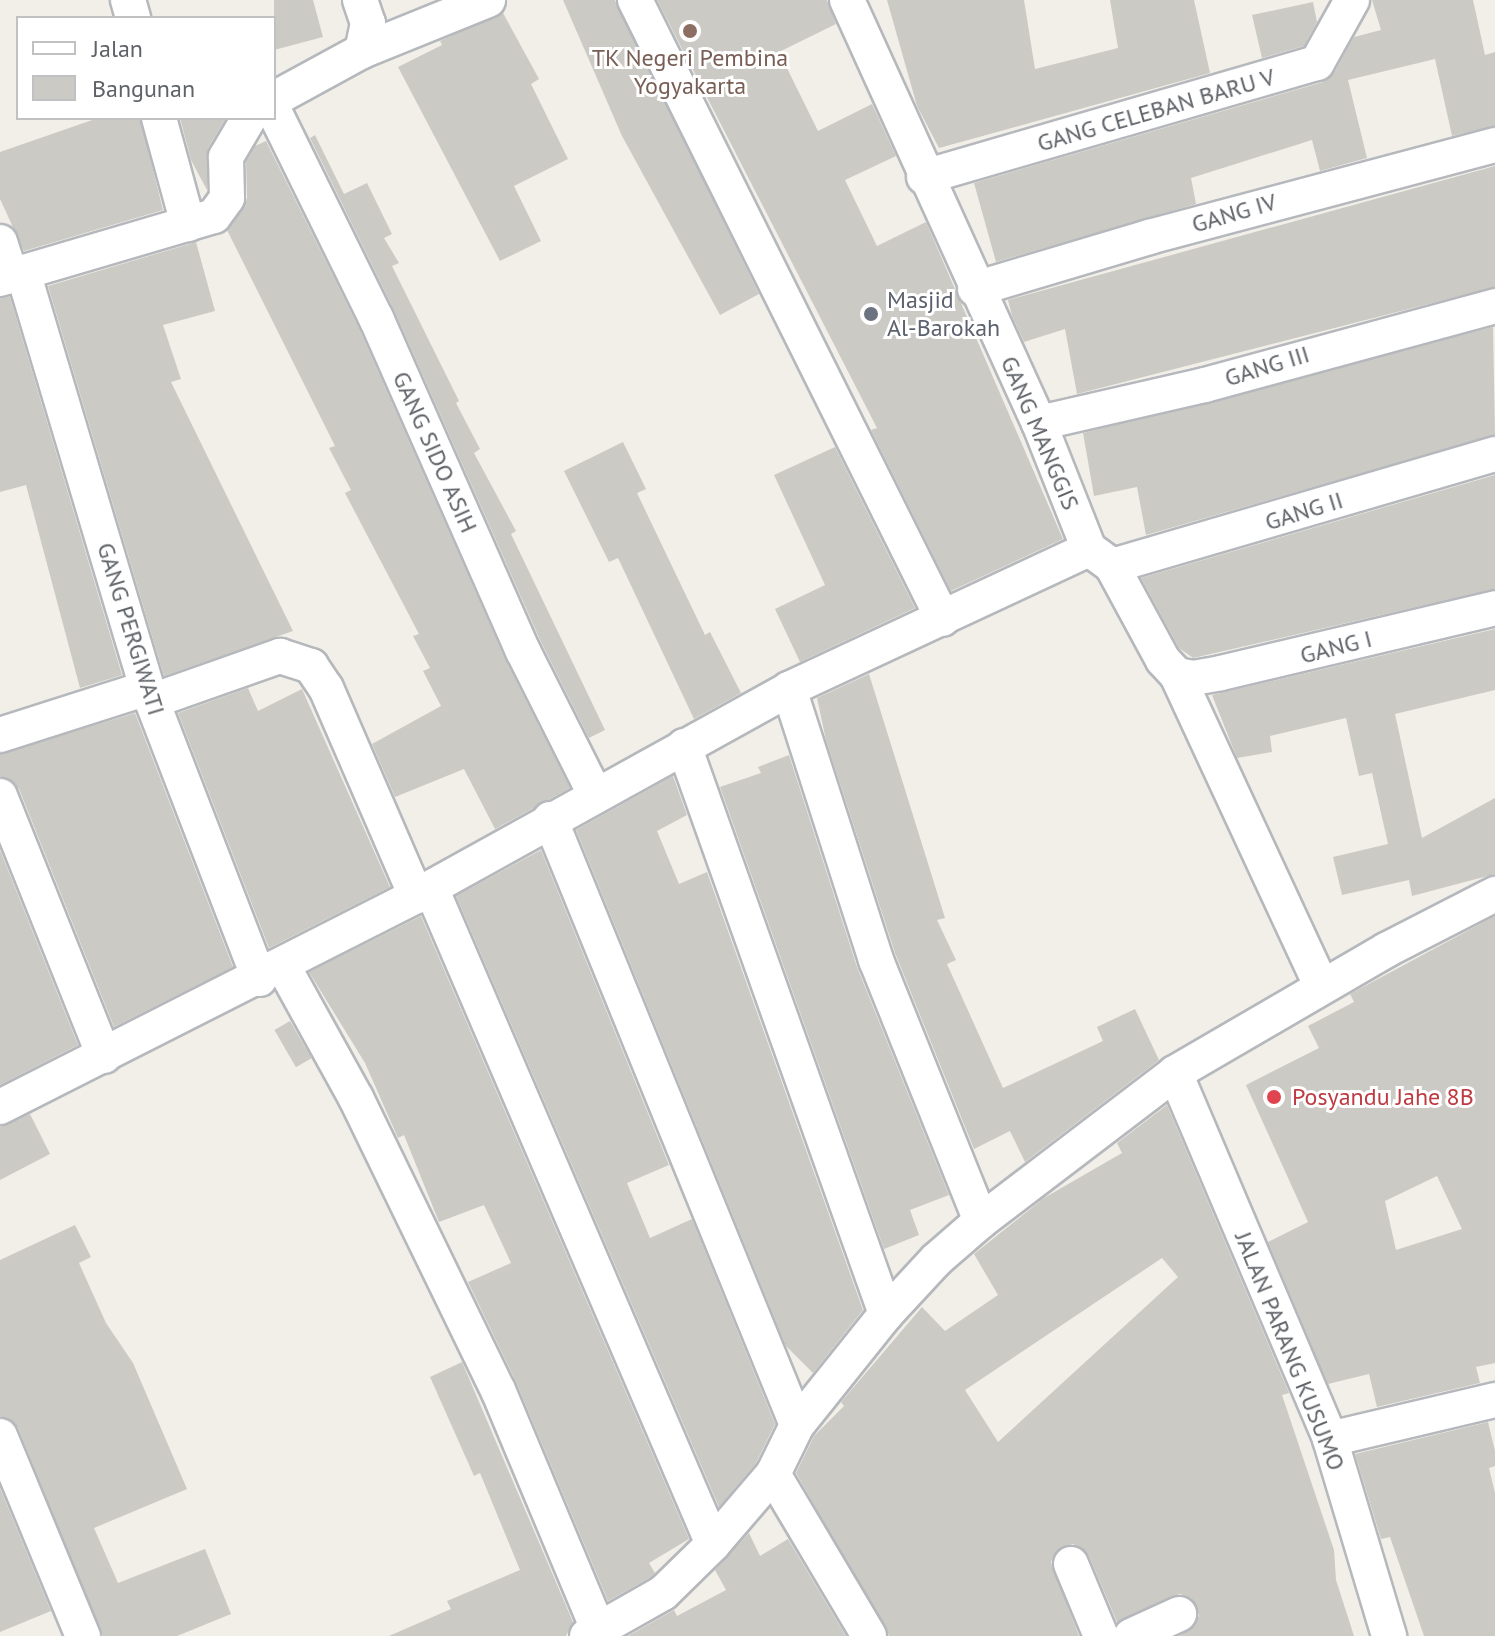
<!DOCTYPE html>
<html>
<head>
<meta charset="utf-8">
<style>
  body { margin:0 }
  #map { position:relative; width:1495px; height:1636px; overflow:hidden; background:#f1efe8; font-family:"PT Sans",sans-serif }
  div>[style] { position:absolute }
  .building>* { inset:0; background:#cccac5; transform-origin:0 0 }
  .roads { filter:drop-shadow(2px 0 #b5b8bc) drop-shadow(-2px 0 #b5b8bc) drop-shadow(0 2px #b5b8bc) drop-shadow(0 -2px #b5b8bc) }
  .minor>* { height:34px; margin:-17px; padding:0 17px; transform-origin:17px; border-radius:17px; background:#fff }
  .dots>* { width:22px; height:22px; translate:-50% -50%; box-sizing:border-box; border:4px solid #fff; border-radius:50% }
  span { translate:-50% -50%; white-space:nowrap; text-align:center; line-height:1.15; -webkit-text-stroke:6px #fff; paint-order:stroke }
  .education-label { font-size:24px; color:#785e54 }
  .street-label { font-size:24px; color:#5f6368 }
  .worship-label { font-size:24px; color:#5b616d }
  .left { translate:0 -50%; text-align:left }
  .health-label { font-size:24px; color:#be3a42 }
  .legend { position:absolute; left:16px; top:16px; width:260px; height:104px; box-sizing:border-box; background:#fff; border:2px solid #bfc1c3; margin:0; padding:10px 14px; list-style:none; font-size:24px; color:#5f6368 }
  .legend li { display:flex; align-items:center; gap:16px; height:40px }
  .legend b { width:40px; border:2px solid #bfc1c3 }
</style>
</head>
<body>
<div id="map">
  <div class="building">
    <div style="clip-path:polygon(274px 0,313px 0,323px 37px,274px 50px)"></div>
    <div style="clip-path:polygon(563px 0,615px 0,759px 294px,720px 315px,622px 136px)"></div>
    <div style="clip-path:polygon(657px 0,827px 0,836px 24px,779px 52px,818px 131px,872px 104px,896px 156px,845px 180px,877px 246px,926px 222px,1063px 539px,951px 591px,871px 430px,877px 428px)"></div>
    <div style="clip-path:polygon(887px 0,1024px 0,1035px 69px,1118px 48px,1110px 0,1194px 0,1210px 73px,939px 148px,917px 106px)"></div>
    <div style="clip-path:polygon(1372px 0,1473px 0,1485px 55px,1495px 52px,1495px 126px,1452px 136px,1435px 59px,1348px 80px,1367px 158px,1320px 171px,1312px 140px,1191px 178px,1196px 204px,996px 262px,974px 183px,1323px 82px,1334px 73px,1354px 37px,1381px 30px)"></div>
    <div style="clip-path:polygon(1313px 2px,1317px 22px,1304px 46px,1262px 58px,1252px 15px)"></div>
    <div style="clip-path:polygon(503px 13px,539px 79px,531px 84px,568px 159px,514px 186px,541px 241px,500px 261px,398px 67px,442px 45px,440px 41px)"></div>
    <div style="clip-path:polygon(98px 118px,140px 118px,163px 210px,24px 251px,0 199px,0 152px)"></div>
    <div style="clip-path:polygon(180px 118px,226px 118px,208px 148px,207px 190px,191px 160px)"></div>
    <div style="clip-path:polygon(315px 135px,344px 194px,367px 183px,392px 234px,384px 238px,399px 263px,392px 266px,459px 401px,456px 403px,480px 449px,474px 453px,516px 531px,511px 534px,605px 730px,589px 738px,541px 642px,394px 310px,310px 138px)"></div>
    <div style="clip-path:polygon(266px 141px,358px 326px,505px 659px,570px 788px,495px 829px,464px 769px,395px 797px,372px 744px,441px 706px,423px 671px,430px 668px,413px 636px,419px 634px,345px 493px,351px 490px,329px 448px,335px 446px,227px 230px,247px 198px,246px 162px,255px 146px)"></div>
    <div style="clip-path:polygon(1495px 166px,1495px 287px,1077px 394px,1065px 329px,1024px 342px,1012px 316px,1008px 300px)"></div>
    <div style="clip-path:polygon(196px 242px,215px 311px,163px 325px,181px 379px,171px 382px,293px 631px,164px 676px,48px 286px)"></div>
    <div style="clip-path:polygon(10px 297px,122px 675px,80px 688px,26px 485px,0 492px,0 298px)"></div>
    <div style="clip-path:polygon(1493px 327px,1495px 435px,1146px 535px,1137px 487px,1094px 496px,1083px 433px)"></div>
    <div style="clip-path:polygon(623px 442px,646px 489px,637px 493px,705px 635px,710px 632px,741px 693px,694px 719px,618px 558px,609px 562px,564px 471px)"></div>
    <div style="clip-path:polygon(835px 447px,915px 608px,800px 662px,775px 609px,825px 585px,774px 475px)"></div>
    <div style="clip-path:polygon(1495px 475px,1495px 589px,1193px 658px,1179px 648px,1141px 578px)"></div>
    <div style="clip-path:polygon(1495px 629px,1495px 690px,1395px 714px,1422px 838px,1495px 798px,1495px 874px,1412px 896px,1409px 880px,1342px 895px,1333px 857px,1388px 844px,1372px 773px,1359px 776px,1346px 718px,1270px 736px,1272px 752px,1237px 758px,1212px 695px)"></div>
    <div style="clip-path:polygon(869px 674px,945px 918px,937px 920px,956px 960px,947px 964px,1003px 1088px,1103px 1041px,1097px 1027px,1135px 1009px,1159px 1060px,1025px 1162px,1010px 1131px,974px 1149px,895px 953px,826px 740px,817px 698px)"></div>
    <div style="clip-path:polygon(248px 688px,258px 711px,302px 689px,390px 887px,269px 948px,178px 713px)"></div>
    <div style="clip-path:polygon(135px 713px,233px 967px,114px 1027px,19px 789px,0 776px,0 754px)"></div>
    <div style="clip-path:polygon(789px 755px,857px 967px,949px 1195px,910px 1210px,919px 1235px,884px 1249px,720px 787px,761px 773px,758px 767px)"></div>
    <div style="clip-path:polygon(673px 776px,687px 815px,657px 831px,679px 884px,707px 872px,863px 1310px,813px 1373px,786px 1346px,576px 830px)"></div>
    <div style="clip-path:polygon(0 850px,78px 1045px,0 1085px)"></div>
    <div style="clip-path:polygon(541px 850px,669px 1165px,627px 1183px,650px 1238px,692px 1219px,775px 1424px,756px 1463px,719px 1507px,456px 896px)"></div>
    <div style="clip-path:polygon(421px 916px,689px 1539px,649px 1563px,655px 1573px,651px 1577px,608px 1601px,516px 1382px,468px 1282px,511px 1263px,484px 1205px,439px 1222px,404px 1135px,398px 1138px,365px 1063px,309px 972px)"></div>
    <div style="clip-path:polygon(evenodd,1495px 916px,1495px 1363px,1476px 1367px,1480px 1383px,1377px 1407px,1369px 1374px,1328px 1384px,1268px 1242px,1308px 1222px,1246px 1085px,1319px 1048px,1308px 1026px,1354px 1002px,1350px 994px,1495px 916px,1437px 1176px,1462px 1229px,1396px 1250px,1385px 1201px,1437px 1176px)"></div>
    <div style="left:290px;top:1021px;width:43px;height:18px;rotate:60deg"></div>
    <div style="clip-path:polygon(evenodd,1167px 1105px,1289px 1393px,1282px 1395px,1334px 1550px,1336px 1580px,1354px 1636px,1179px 1636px,1195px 1626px,1199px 1615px,1191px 1598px,1180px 1594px,1117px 1622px,1089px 1556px,1073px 1544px,1056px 1551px,1051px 1562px,1079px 1636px,889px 1636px,796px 1473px,814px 1436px,844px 1406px,841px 1402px,922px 1307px,945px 1331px,998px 1295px,974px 1254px,1044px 1198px,1122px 1153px,1117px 1143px,1167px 1105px,1162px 1258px,1178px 1277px,998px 1442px,965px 1390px,1162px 1258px)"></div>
    <div style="clip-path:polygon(30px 1114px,50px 1154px,0 1180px,0 1127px)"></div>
    <div style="clip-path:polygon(75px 1225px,91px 1257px,79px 1263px,106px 1323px,133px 1363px,187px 1489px,94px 1528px,118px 1583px,205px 1549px,231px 1614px,177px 1636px,103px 1636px,18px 1428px,0 1416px,0 1260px)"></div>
    <div style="clip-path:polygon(462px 1362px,573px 1622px,566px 1636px,389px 1636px,451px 1609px,447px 1601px,520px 1570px,480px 1473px,474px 1476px,430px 1377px)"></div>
    <div style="clip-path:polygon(1488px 1422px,1495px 1451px,1495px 1466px,1489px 1468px,1495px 1493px,1495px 1636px,1424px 1636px,1390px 1537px,1381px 1539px,1355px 1454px)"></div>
    <div style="clip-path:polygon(0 1488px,51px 1611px,0 1632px)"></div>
    <div style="clip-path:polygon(749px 1533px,760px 1556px,788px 1539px,846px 1636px,628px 1636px,674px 1610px,677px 1616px,726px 1590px,715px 1570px)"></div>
  </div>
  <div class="roads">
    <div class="minor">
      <div style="left:128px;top:0;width:19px;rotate:74deg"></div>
      <div style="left:360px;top:0;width:24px;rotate:71deg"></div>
      <div style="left:368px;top:23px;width:29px;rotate:102deg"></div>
      <div style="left:635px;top:0;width:691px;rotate:63.55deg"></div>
      <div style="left:847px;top:0;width:465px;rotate:65.6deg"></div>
      <div style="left:1039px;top:423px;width:136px;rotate:68.4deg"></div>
      <div style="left:1089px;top:549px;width:29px;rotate:36deg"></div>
      <div style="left:1112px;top:566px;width:107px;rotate:61.5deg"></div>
      <div style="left:1163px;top:660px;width:21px;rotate:47deg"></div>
      <div style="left:1177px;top:675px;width:344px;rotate:65.1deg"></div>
      <div style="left:274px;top:99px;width:100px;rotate:-28.6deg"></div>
      <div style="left:362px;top:51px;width:136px;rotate:-22deg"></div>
      <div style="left:274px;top:111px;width:231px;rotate:63.8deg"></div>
      <div style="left:376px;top:318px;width:364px;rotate:66.2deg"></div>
      <div style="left:523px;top:651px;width:160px;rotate:63.3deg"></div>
      <div style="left:159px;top:118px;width:110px;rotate:74.7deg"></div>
      <div style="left:924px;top:177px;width:409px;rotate:-16.2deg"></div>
      <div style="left:1317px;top:63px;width:72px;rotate:-60.9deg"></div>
      <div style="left:0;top:242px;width:36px;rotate:72deg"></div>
      <div style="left:23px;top:272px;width:434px;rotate:73.4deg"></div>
      <div style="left:147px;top:688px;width:312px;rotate:68.9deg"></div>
      <div style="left:0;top:279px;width:223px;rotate:-16.4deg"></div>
      <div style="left:214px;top:216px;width:22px;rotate:-54deg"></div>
      <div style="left:227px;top:198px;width:41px;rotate:-91.4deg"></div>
      <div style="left:226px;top:157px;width:45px;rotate:-59.5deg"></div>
      <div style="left:975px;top:289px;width:182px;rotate:-16.6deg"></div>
      <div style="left:1149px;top:237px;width:358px;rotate:-14.9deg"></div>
      <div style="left:1039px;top:423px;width:170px;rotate:-12.9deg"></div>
      <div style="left:1205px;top:385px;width:301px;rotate:-15.2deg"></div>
      <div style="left:1112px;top:566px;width:399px;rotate:-16.3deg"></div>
      <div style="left:1177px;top:675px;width:16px;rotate:11deg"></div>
      <div style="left:1193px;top:678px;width:28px;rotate:-10deg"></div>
      <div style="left:1221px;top:673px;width:282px;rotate:-13.3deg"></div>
      <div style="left:789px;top:689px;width:285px;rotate:72.2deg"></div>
      <div style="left:876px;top:960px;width:281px;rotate:68.1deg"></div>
      <div style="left:152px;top:701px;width:136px;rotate:-19.4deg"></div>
      <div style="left:280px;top:656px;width:33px;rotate:18deg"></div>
      <div style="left:311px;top:666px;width:27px;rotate:56deg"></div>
      <div style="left:326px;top:688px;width:227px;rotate:66.6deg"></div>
      <div style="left:0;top:735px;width:154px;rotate:-17.7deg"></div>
      <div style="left:684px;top:746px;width:603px;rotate:70.42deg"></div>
      <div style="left:0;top:796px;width:280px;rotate:68.2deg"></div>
      <div style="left:550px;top:819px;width:654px;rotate:67.82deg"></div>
      <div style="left:431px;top:888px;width:714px;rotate:66.74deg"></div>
      <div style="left:283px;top:966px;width:151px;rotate:61.1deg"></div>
      <div style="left:356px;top:1098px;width:325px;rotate:64.1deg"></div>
      <div style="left:498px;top:1390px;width:267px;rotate:67.3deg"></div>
      <div style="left:1175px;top:1073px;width:397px;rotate:67deg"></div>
      <div style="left:1330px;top:1439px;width:206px;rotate:73.3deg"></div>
      <div style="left:0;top:1107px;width:466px;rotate:-26.9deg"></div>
      <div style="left:416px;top:896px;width:427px;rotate:-29deg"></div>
      <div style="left:789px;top:689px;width:331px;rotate:-25deg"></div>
      <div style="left:0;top:1436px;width:217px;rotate:67.5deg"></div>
      <div style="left:1330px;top:1439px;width:170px;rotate:-13.3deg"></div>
      <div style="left:773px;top:1474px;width:188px;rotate:59.3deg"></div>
      <div style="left:1071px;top:1564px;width:78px;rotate:67.4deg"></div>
      <div style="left:587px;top:1636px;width:87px;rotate:-29.5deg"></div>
      <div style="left:663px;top:1593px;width:70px;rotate:-44.4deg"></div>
      <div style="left:713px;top:1544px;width:92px;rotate:-49.4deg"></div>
      <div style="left:773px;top:1474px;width:55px;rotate:-63.9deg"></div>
      <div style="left:797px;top:1425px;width:142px;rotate:-51.3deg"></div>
      <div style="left:886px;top:1314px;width:74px;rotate:-47.2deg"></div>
      <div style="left:936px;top:1260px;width:60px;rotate:-40.9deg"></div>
      <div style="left:981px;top:1221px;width:244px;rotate:-37.3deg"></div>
      <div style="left:1175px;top:1073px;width:244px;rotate:-30.2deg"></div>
      <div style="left:1386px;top:950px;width:123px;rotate:-27.2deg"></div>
      <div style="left:1131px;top:1636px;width:53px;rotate:-24.6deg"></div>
    </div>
  </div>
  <div class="dots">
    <div style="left:690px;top:31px;background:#8d6e63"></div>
    <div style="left:871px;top:314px;background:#6b7280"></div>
    <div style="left:1274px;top:1097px;background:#e0444e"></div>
  </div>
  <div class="education-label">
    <span style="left:690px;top:72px">TK Negeri Pembina<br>Yogyakarta</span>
  </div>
  <div class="street-label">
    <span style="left:1156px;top:110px;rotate:-16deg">GANG CELEBAN BARU V</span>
    <span style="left:1234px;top:213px;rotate:-16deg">GANG IV</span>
    <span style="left:1267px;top:366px;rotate:-17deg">GANG III</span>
    <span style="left:1040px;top:433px;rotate:67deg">GANG MANGGIS</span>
    <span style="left:435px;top:452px;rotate:66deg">GANG SIDO ASIH</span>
    <span style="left:1304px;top:511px;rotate:-17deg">GANG II</span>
    <span style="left:131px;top:629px;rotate:73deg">GANG PERGIWATI</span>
    <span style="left:1336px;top:647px;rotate:-14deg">GANG I</span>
    <span style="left:1290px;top:1351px;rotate:68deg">JALAN PARANG KUSUMO</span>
  </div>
  <div class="worship-label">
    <span class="left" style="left:887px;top:314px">Masjid<br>Al-Barokah</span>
  </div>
  <div class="health-label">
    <span class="left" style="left:1292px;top:1097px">Posyandu Jahe 8B</span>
  </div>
  <ul class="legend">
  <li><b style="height:10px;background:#fff"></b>Jalan</li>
  <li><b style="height:22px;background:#cccac5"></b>Bangunan</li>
  </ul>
</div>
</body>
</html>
